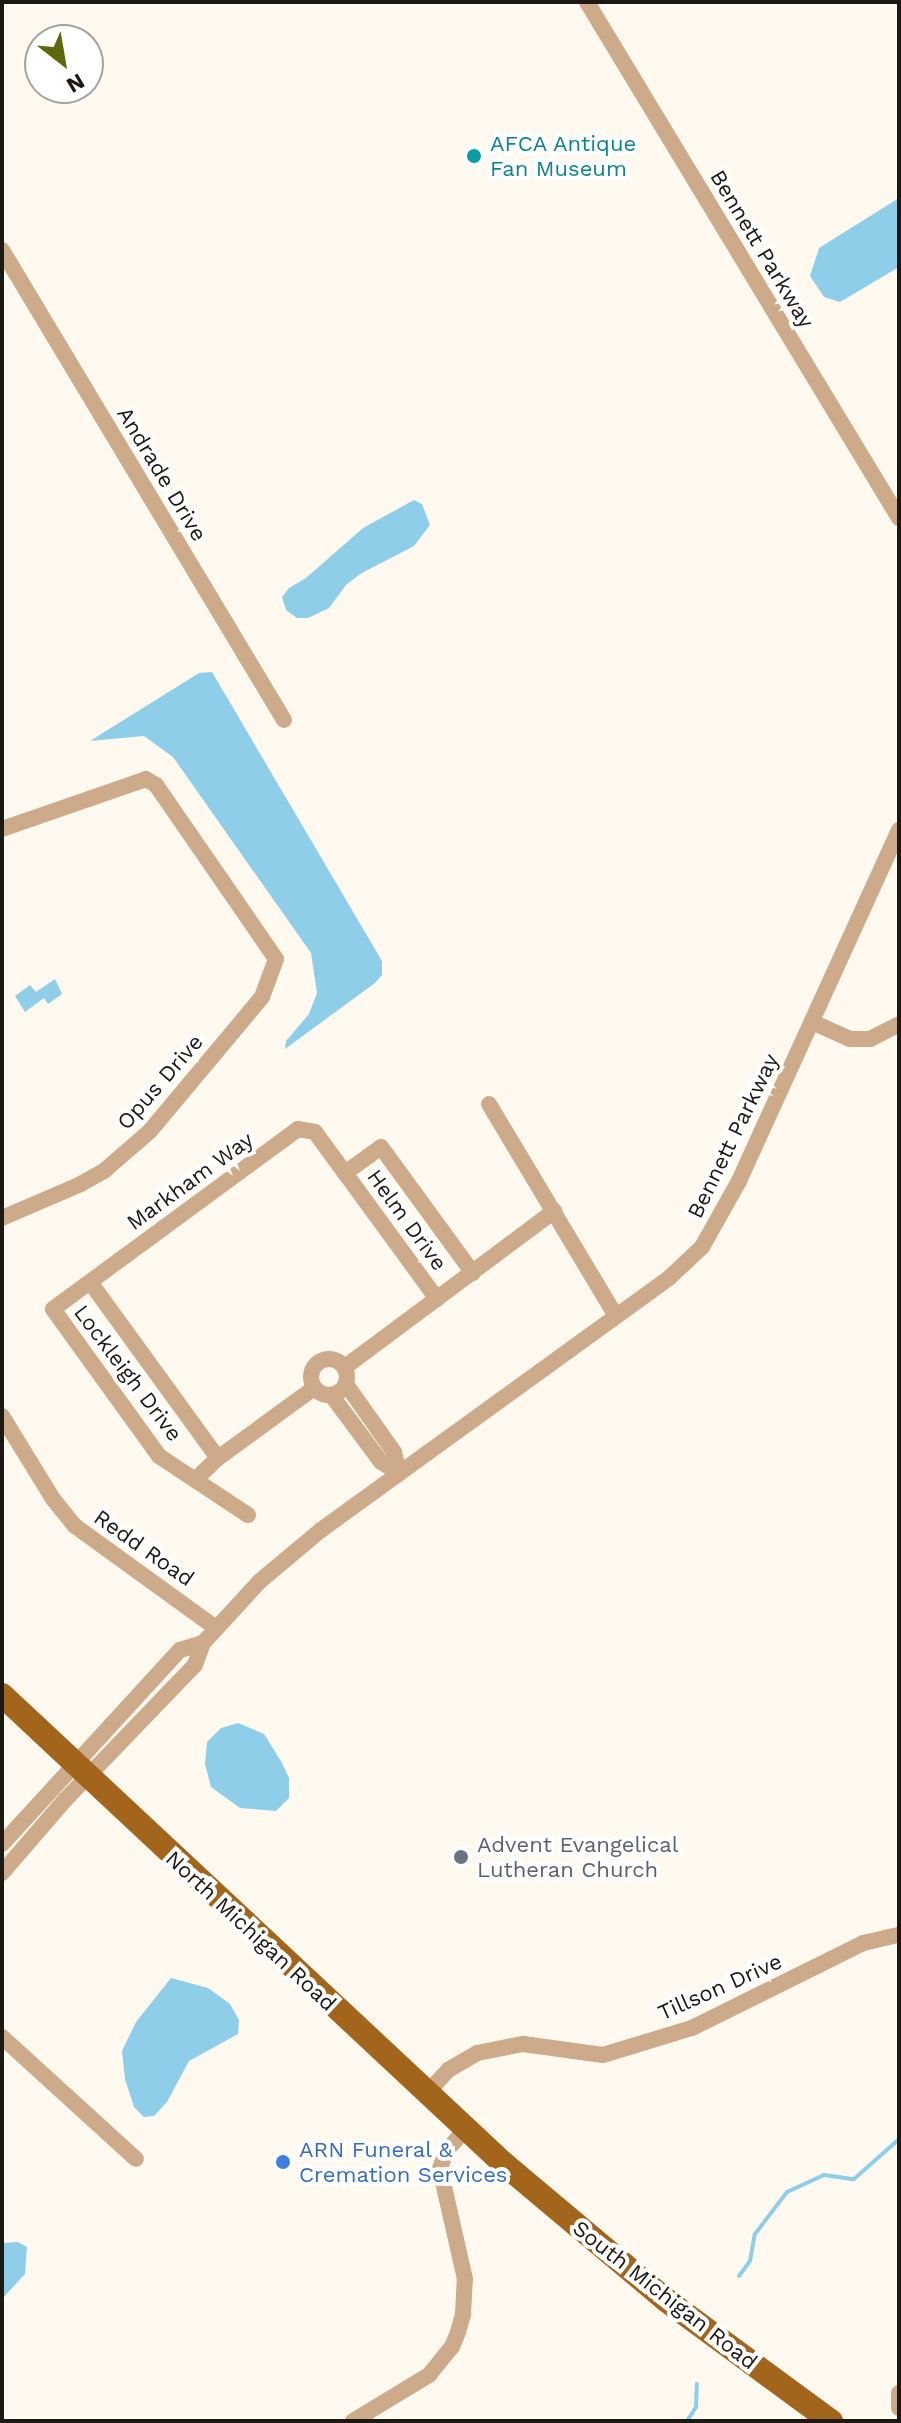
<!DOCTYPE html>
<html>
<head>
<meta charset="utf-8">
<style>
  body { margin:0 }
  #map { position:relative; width:901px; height:2423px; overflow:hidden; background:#fff9ef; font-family:"Work Sans",sans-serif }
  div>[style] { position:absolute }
  .water>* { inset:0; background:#8ecee9 }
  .stream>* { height:4px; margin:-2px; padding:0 2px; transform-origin:2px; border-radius:2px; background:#8ecee9 }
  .street>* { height:16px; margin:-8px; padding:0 8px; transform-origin:8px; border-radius:8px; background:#cdaa89 }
  .street>.ring { margin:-8px; padding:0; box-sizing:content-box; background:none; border:16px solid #cdaa89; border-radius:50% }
  .primary>* { height:24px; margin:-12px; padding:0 12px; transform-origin:12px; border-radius:12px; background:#a2651b }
  .dots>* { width:22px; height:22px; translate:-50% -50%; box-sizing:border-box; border:4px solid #fff; border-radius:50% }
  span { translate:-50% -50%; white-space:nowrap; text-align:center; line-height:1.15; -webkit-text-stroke:8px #fff; paint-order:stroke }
  .culture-label { font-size:22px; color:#0d838f }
  .left { translate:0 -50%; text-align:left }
  .street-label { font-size:22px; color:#1c1915 }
  .worship-label { font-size:22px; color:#5b616d }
  .shop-label { font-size:22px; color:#366cbe }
  .frame { position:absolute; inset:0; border:4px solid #1c1915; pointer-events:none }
  .north { position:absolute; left:24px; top:24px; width:80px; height:80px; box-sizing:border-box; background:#fff; border:2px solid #a4a3a1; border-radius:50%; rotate:149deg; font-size:22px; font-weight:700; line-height:32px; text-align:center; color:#1c1915 }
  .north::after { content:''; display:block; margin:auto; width:28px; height:36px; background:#5e680c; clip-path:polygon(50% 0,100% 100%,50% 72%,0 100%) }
</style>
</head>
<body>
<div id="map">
  <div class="water">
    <div style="clip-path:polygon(899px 198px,899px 267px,840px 302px,824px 297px,810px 276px,819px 248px)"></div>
    <div style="clip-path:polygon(414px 500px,422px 504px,430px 525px,414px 546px,360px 574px,346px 585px,329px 608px,308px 618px,297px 618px,286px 610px,282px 597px,289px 588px,306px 578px,363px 528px)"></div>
    <div style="clip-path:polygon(212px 672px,382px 961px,382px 975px,375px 983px,285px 1049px,286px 1041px,309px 1014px,317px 993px,311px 953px,173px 757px,144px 736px,90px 741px,199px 673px)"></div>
    <div style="clip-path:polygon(55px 979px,62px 994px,48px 1004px,44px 998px,25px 1012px,15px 996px,30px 985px,36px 992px)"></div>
    <div style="clip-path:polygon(238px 1723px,264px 1734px,282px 1763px,289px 1778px,289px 1798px,276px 1811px,240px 1808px,211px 1787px,205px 1764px,207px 1742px,221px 1728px)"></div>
    <div style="clip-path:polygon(171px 1978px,208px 1988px,230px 2004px,239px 2020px,238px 2034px,189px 2061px,167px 2102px,154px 2116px,144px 2117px,134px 2107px,125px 2079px,122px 2051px,136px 2022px)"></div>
    <div style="clip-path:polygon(18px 2242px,27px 2247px,25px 2274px,2px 2299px,2px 2243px)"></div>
  </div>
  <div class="stream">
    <div style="left:739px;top:2276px;width:19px;rotate:-54deg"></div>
    <div style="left:750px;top:2261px;width:27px;rotate:-80deg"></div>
    <div style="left:755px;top:2234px;width:53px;rotate:-52.7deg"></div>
    <div style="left:787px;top:2192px;width:41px;rotate:-24.7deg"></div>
    <div style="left:824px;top:2175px;width:30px;rotate:8deg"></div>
    <div style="left:854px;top:2179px;width:60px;rotate:-41.6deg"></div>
    <div style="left:687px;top:2421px;width:17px;rotate:-57deg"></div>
    <div style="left:696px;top:2407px;width:23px;rotate:-88deg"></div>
  </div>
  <div class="street">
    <div style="left:587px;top:2px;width:603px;rotate:58.84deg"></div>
    <div style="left:2px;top:250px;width:548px;rotate:59.04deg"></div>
    <div style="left:2px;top:829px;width:152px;rotate:-19.1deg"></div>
    <div style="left:146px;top:779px;width:12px;rotate:31deg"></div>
    <div style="left:156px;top:785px;width:211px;rotate:55.4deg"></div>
    <div style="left:276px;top:959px;width:40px;rotate:110.2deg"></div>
    <div style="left:262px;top:997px;width:175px;rotate:129.9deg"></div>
    <div style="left:150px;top:1131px;width:61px;rotate:139deg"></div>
    <div style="left:104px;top:1171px;width:26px;rotate:151deg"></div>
    <div style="left:81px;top:1184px;width:86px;rotate:156.7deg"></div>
    <div style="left:812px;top:1022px;width:42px;rotate:24.1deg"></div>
    <div style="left:850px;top:1039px;width:20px"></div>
    <div style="left:870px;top:1039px;width:33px;rotate:-27deg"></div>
    <div style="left:489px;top:1104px;width:247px;rotate:59.1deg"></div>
    <div style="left:90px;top:1282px;width:218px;rotate:54deg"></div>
    <div style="left:437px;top:1299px;width:156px;rotate:-126.1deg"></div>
    <div style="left:345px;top:1173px;width:44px;rotate:-35.8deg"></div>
    <div style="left:381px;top:1147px;width:156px;rotate:53.9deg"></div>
    <div class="ring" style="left:311px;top:1359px;width:20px;height:20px"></div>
    <div style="left:345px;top:1367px;width:261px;rotate:-36.7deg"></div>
    <div style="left:346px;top:1384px;width:83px;rotate:54.8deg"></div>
    <div style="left:394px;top:1452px;width:22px;rotate:77deg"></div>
    <div style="left:332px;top:1396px;width:82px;rotate:53.4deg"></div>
    <div style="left:381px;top:1462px;width:21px;rotate:31deg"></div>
    <div style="left:2px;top:1416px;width:97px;rotate:58.4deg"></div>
    <div style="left:53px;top:1499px;width:35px;rotate:51deg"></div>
    <div style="left:75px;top:1526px;width:174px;rotate:35.9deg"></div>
    <div style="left:195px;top:1480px;width:32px;rotate:-44deg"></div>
    <div style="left:218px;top:1458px;width:119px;rotate:-36.1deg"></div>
    <div style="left:248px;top:1515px;width:107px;rotate:-146.5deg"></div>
    <div style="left:159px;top:1456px;width:181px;rotate:-125.8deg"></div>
    <div style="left:53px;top:1309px;width:304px;rotate:-36.3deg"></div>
    <div style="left:298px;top:1129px;width:17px;rotate:10deg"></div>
    <div style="left:315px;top:1132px;width:51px;rotate:53.8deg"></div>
    <div style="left:2px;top:1844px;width:263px;rotate:-47.5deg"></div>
    <div style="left:180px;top:1650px;width:24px;rotate:-17deg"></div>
    <div style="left:2px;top:1873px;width:96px;rotate:-49.2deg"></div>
    <div style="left:65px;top:1800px;width:187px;rotate:-46.1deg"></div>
    <div style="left:195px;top:1665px;width:23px;rotate:-70deg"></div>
    <div style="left:203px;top:1643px;width:84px;rotate:-47.4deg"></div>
    <div style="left:260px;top:1581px;width:80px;rotate:-39.9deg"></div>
    <div style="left:321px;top:1530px;width:431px;rotate:-35.9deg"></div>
    <div style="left:670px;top:1277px;width:44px;rotate:-43.2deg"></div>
    <div style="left:702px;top:1247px;width:76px;rotate:-60.7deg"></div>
    <div style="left:739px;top:1181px;width:386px;rotate:-65.5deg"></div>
    <div style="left:2px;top:2037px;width:181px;rotate:42.3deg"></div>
    <div style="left:426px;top:2094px;width:33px;rotate:-47deg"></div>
    <div style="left:448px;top:2070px;width:34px;rotate:-30deg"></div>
    <div style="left:477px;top:2053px;width:47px;rotate:-11.1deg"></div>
    <div style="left:523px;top:2044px;width:81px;rotate:7.8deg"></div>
    <div style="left:603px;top:2055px;width:93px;rotate:-16.9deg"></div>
    <div style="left:692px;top:2028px;width:191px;rotate:-26.4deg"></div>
    <div style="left:863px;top:1943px;width:37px;rotate:-13deg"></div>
    <div style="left:899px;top:2393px;width:15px;rotate:90deg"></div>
    <div style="left:353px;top:2421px;width:89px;rotate:-31.2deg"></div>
    <div style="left:429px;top:2375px;width:36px;rotate:-51deg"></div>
    <div style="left:452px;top:2347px;width:16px;rotate:-68deg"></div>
    <div style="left:458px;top:2332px;width:19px;rotate:-74deg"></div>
    <div style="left:463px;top:2314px;width:35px;rotate:-87deg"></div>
    <div style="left:465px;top:2279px;width:113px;rotate:-102.8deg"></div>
    <div style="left:440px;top:2169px;width:19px;rotate:-72deg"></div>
    <div style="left:446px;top:2151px;width:28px;rotate:-48deg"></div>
  </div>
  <div class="primary">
    <div style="left:2px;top:1695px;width:687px;rotate:43.05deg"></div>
    <div style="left:504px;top:2164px;width:212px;rotate:40deg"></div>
    <div style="left:666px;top:2300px;width:205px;rotate:36.3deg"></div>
  </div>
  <div class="dots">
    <div style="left:474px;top:156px;background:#0f9aa8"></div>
    <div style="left:461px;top:1857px;background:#6b7280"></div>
    <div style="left:283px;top:2162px;background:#3f7fe0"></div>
  </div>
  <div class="culture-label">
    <span class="left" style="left:490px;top:156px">AFCA Antique<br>Fan Museum</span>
  </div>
  <div class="street-label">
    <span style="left:762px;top:249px;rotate:59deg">Bennett Parkway</span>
    <span style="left:162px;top:474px;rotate:59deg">Andrade Drive</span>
    <span style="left:160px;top:1082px;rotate:-49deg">Opus Drive</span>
    <span style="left:733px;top:1136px;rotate:-64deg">Bennett Parkway</span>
    <span style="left:190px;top:1181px;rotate:-36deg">Markham Way</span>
    <span style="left:407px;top:1220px;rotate:54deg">Helm Drive</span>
    <span style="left:128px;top:1373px;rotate:53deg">Lockleigh Drive</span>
    <span style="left:144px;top:1548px;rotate:35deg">Redd Road</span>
    <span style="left:251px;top:1931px;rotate:43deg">North Michigan Road</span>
    <span style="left:720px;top:1987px;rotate:-24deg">Tillson Drive</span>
    <span style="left:665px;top:2295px;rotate:38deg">South Michigan Road</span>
  </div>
  <div class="worship-label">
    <span class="left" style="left:477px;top:1857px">Advent Evangelical<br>Lutheran Church</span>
  </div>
  <div class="shop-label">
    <span class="left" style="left:299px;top:2162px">ARN Funeral &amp;<br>Cremation Services</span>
  </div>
  <div class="frame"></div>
  <div class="north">N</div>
</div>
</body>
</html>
